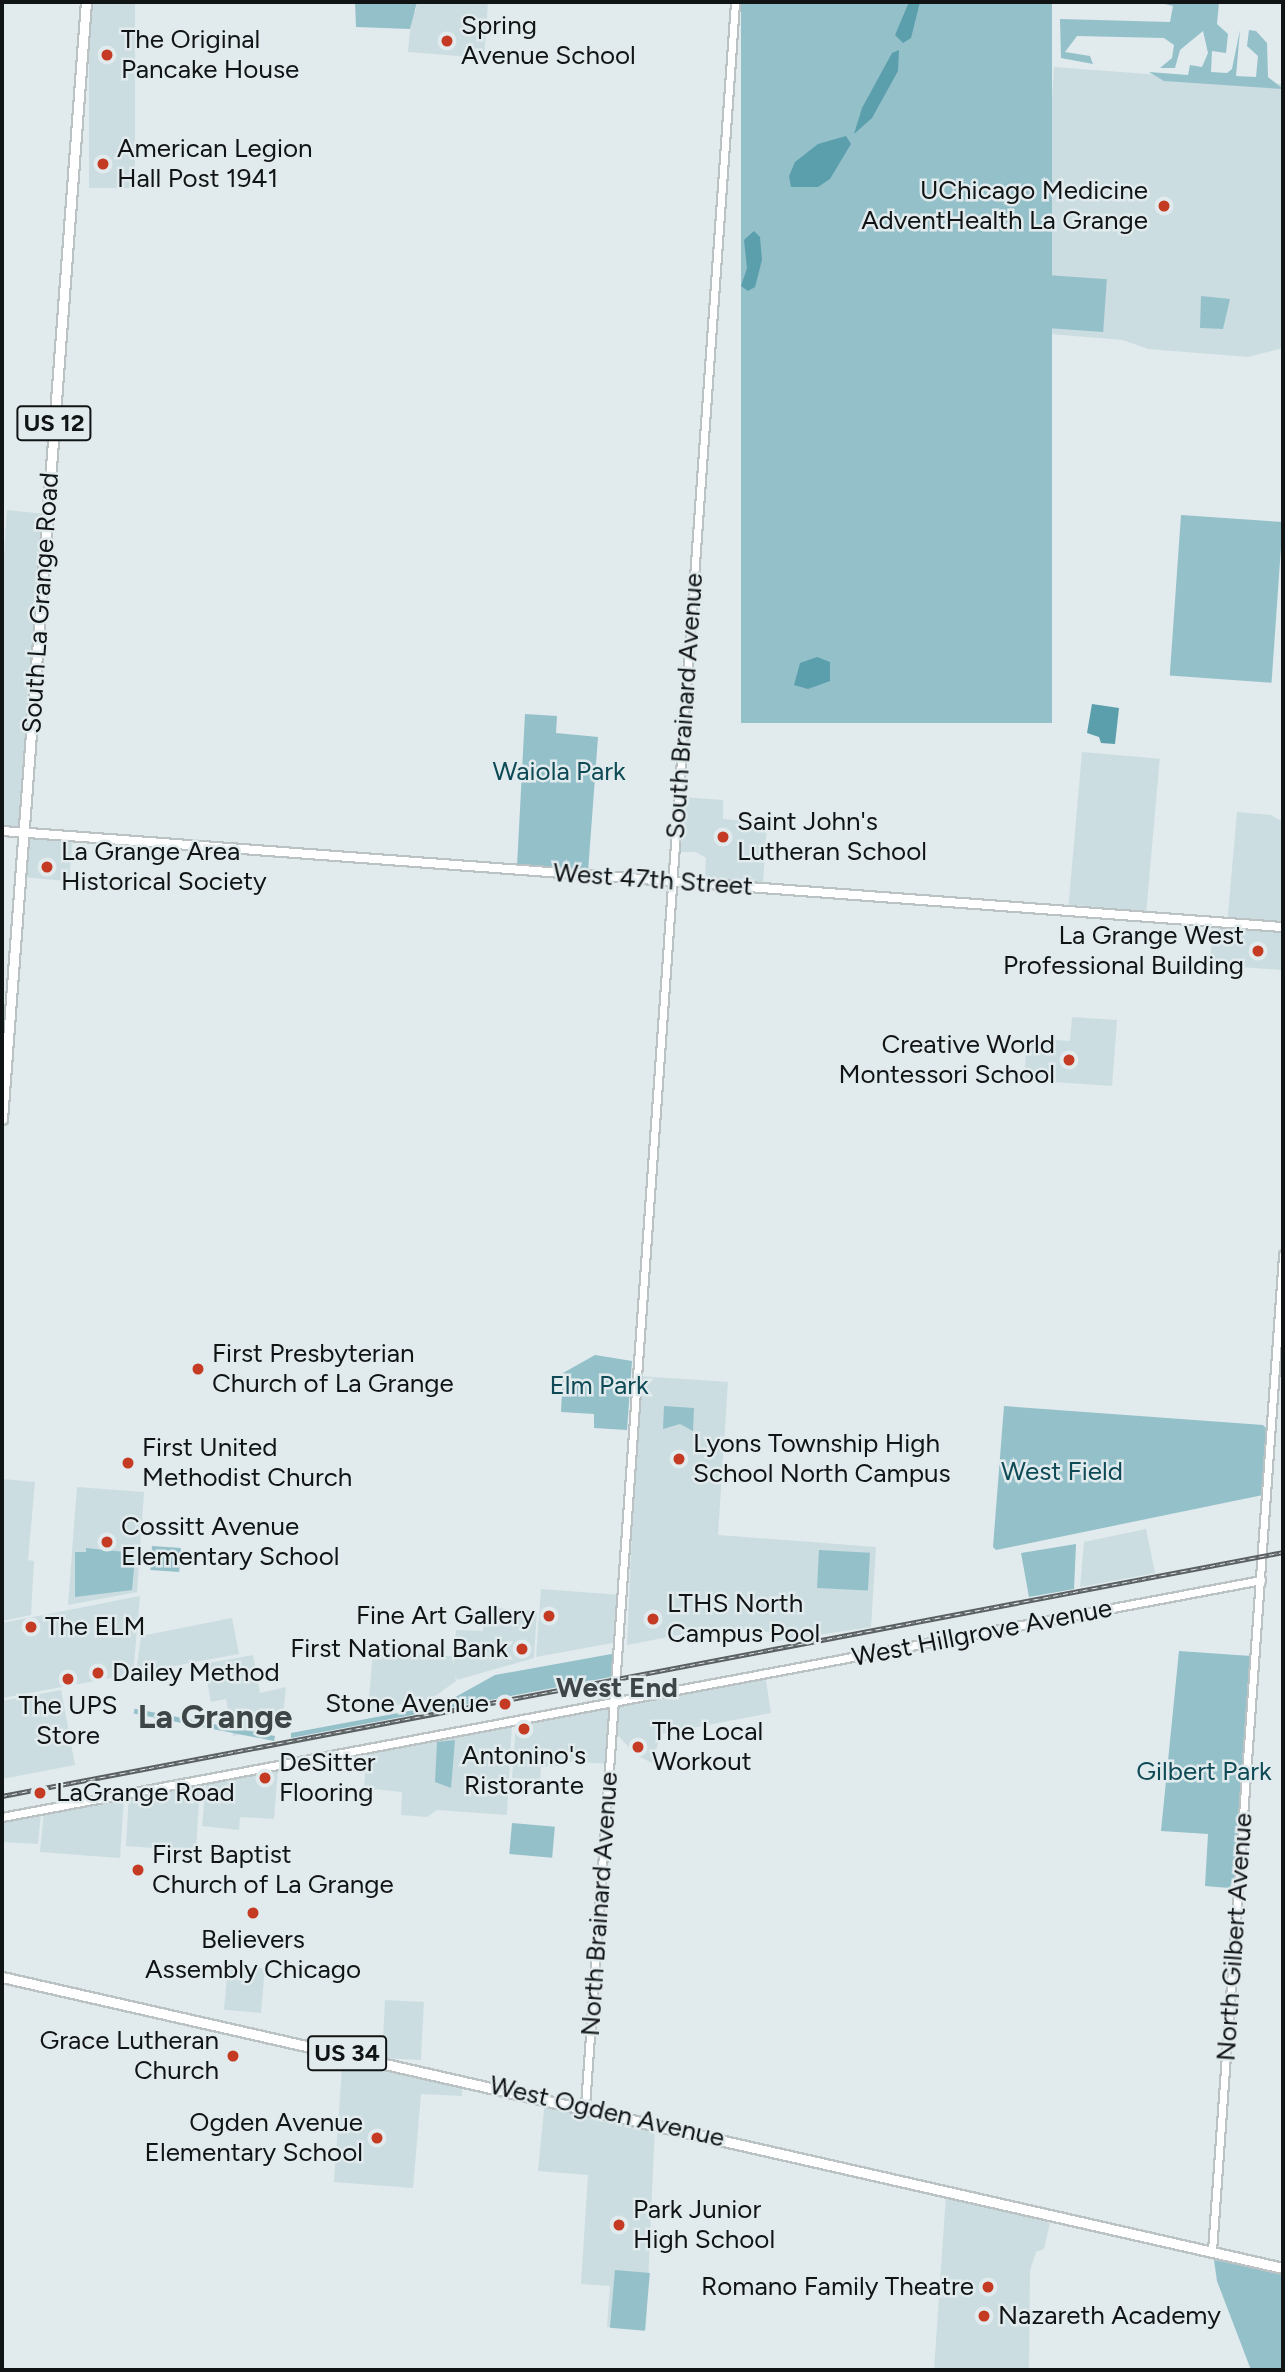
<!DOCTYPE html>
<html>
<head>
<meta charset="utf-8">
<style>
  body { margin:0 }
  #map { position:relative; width:1285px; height:2372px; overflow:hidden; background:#e1eaec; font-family:Figtree,sans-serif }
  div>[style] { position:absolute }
  .built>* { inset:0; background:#cbdde1; transform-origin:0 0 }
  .green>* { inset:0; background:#94c0ca; transform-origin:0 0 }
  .water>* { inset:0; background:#5b9eac }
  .roads { filter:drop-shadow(2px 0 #bac2c4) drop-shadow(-2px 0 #bac2c4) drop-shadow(0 2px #bac2c4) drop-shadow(0 -2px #bac2c4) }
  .tertiary>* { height:7px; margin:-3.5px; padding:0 3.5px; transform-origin:3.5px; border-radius:3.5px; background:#fff }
  .secondary>* { height:8px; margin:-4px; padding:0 4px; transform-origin:4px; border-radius:4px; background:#fff }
  .primary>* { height:9px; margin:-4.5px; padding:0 4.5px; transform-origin:4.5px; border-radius:4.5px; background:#fff }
  .rail>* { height:4.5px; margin-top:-2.25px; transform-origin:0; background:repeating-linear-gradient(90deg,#e1eaec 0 5px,#5a5f61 0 10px); box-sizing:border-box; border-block:2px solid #5a5f61 }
  .dots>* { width:19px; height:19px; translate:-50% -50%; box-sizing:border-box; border:4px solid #e1eaec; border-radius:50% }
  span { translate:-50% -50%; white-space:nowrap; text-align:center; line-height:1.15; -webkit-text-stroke:5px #e1eaec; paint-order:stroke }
  .shield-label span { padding:2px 5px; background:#e1eaec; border:2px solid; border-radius:5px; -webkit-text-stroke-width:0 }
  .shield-label { font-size:24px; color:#111415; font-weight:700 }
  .poi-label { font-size:26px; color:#111415 }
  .left { translate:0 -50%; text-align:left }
  .right { translate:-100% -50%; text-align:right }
  .street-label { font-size:26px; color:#111415 }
  .park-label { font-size:26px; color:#0d4a55 }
  .neighbourhood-label { font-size:28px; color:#3e4547; font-weight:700 }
  .district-label { font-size:33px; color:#3e4547; font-weight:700 }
  .frame { position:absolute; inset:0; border:4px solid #111415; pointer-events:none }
</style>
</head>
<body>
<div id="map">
  <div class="built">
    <div style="left:89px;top:2px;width:46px;height:186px"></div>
    <div style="clip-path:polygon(417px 2px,488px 2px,484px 58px,408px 52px,412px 11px,416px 11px)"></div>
    <div style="clip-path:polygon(1054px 67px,1283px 84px,1283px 348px,1248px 357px,1148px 349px,1123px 340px,1038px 333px)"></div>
    <div style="clip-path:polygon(7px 510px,45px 514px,21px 832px,2px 830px,2px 584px)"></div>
    <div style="left:1082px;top:752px;width:78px;height:153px;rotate:5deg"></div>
    <div style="clip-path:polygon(683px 797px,723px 800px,723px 819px,767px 823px,763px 884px,705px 880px,706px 858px,696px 852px,679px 852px)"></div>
    <div style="clip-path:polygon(1237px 812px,1271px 815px,1283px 822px,1283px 970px,1210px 965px,1213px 924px,1227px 925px)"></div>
    <div style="left:23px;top:834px;width:50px;height:43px;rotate:5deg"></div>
    <div style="clip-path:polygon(1072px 1017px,1117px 1020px,1112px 1086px,1024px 1080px,1027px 1038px,1070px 1041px)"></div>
    <div style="clip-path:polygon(639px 1376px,728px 1382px,718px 1535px,876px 1547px,871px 1627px,771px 1642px,769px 1632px,720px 1627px,627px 1645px)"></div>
    <div style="clip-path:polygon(2px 1479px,35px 1482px,28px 1560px,34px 1561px,31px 1615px,2px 1621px)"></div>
    <div style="clip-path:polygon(77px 1487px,144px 1492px,137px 1592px,68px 1605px)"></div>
    <div style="clip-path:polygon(1146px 1529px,1155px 1573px,1080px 1587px,1084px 1542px)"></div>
    <div style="clip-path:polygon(541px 1589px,621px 1595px,618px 1642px,536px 1657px)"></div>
    <div style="clip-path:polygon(140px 1596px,133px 1674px,2px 1698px,2px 1623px)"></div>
    <div style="clip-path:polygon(496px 1608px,537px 1611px,534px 1658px,457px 1680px,453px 1670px,456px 1630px,483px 1631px,484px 1618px,495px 1619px)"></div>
    <div style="clip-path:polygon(232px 1618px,239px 1654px,136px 1673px,141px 1636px)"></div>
    <div style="clip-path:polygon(373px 1652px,452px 1656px,456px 1681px,431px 1699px,368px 1710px)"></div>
    <div style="clip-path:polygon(253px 1655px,260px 1693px,286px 1687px,282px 1726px,233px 1736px,226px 1699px,211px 1702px,204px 1664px)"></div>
    <div style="clip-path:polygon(765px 1675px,771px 1713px,661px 1734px,652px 1763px,634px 1754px,613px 1729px,615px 1703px)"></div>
    <div style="clip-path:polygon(61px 1690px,75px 1765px,2px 1779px,2px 1701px)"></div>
    <div style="clip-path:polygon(612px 1704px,609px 1764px,562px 1761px,561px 1766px,541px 1767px,540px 1780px,512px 1778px,516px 1723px)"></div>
    <div style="clip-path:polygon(512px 1723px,507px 1815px,437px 1810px,427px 1817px,401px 1815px,402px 1792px,364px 1788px,367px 1752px)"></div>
    <div style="clip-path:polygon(278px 1769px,274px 1819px,240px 1817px,239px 1830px,202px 1826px,206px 1783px)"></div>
    <div style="clip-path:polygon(200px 1782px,196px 1851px,126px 1846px,129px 1796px)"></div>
    <div style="clip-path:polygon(124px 1796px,120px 1858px,40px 1852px,44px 1811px)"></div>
    <div style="clip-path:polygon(41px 1813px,38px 1844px,2px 1842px,2px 1820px)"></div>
    <div style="left:228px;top:1965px;width:37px;height:45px;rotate:5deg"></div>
    <div style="left:385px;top:2000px;width:39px;height:58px;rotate:3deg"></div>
    <div style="clip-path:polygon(343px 2054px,463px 2079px,462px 2096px,421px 2094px,413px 2188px,334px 2182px)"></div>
    <div style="clip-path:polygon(545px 2100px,655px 2125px,646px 2329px,607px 2327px,610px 2286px,581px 2284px,588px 2175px,538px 2171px)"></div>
    <div style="clip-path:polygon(946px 2195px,1050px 2223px,1044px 2249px,1036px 2252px,1030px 2270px,1029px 2370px,934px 2370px)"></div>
  </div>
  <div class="green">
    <div style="clip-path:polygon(355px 2px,417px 2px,410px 29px,356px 27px)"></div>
    <div style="left:741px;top:2px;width:311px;height:721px"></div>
    <div style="clip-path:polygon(1156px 2px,1219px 2px,1217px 24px,1228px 34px,1226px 53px,1212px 51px,1211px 72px,1227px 73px,1232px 69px,1240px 30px,1236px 76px,1256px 77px,1258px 56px,1247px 46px,1249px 30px,1256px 31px,1267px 43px,1268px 77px,1283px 89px,1164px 81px,1149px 72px,1188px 75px,1190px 65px,1202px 67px,1208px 53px,1203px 31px,1180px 50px,1175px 68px,1160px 68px,1172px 58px,1174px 45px,1164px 38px,1077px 36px,1065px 52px,1090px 56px,1093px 64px,1061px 58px,1060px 19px,1170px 22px,1173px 6px)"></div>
    <div style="left:1047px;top:275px;width:60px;height:53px;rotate:4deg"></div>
    <div style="clip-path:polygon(1201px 296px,1230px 299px,1223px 329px,1200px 328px)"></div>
    <div style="left:1181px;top:515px;width:102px;height:161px;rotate:4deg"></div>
    <div style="clip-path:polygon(525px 714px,557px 716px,556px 733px,598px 737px,588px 872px,517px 866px)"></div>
    <div style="clip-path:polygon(595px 1355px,632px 1361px,627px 1430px,594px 1428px,594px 1414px,561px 1412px,563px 1373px)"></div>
    <div style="clip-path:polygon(664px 1406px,694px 1408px,693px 1431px,680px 1424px,663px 1429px)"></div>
    <div style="clip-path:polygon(1004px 1406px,1263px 1425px,1268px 1430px,1263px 1495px,996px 1550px,993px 1547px)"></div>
    <div style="clip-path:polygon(1076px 1544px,1074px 1589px,1029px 1597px,1021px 1553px)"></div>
    <div style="left:152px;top:1546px;width:29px;height:24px;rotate:4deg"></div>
    <div style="clip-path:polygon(86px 1548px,125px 1552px,125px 1557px,135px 1558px,132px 1590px,75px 1597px,75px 1552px,86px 1552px)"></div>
    <div style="left:819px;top:1550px;width:51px;height:38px;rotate:3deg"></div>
    <div style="clip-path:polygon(1179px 1651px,1251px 1656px,1235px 1882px,1229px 1888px,1205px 1886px,1208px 1834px,1161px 1831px)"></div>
    <div style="clip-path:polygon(617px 1653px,616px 1676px,291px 1738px,291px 1733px,441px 1705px,495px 1675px)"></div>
    <div style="left:275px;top:1736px;width:5px;height:143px;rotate:101deg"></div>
    <div style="clip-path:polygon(455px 1740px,451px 1788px,435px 1782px,437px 1742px)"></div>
    <div style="left:512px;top:1823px;width:43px;height:31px;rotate:5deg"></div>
    <div style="clip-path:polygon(1214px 2260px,1283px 2274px,1283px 2370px,1251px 2370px,1217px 2281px)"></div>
    <div style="left:615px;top:2270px;width:35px;height:58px;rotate:5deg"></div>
  </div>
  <div class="water">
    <div style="clip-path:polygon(909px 2px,920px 2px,911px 38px,903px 43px,895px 35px)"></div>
    <div style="clip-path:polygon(899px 50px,898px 71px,872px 118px,854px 134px,862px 108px,892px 53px)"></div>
    <div style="clip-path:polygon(846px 136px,851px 144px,830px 179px,818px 187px,791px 187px,789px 176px,795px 162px,818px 144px)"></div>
    <div style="clip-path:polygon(754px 231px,760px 237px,762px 260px,755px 287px,748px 291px,741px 286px,747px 268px,744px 240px)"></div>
    <div style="clip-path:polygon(817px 657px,830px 662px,830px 681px,808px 689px,794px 685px,800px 663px)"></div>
    <div style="clip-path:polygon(1092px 704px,1119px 708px,1115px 744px,1101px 743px,1099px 737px,1087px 733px)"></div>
  </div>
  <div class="roads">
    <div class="tertiary">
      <div style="left:2px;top:1817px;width:1281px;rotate:-10.66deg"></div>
      <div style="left:585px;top:2106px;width:2109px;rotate:-85.92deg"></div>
      <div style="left:1212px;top:2251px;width:999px;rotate:-85.92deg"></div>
    </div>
    <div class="secondary">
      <div style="left:2px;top:831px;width:1285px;rotate:4.29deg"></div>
    </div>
    <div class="primary">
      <div style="left:2px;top:1119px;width:1120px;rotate:-85.7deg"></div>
      <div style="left:2px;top:1977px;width:1314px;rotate:12.8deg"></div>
    </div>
  </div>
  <div class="rail">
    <div style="left:2px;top:1796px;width:1304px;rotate:-10.78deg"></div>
  </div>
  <div class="dots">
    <div style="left:447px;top:41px;background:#c53a22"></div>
    <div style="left:107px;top:55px;background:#c53a22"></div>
    <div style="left:103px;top:164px;background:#c53a22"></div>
    <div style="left:1164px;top:206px;background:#c53a22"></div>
    <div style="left:723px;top:837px;background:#c53a22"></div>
    <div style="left:47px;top:867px;background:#c53a22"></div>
    <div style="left:1258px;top:951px;background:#c53a22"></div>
    <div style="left:1069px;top:1060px;background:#c53a22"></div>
    <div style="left:198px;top:1369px;background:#c53a22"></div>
    <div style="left:679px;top:1459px;background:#c53a22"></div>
    <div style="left:128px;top:1463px;background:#c53a22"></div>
    <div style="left:107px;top:1542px;background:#c53a22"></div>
    <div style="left:549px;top:1616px;background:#c53a22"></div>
    <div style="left:653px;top:1619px;background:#c53a22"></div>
    <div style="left:31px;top:1627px;background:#c53a22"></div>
    <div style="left:522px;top:1649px;background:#c53a22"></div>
    <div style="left:98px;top:1673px;background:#c53a22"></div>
    <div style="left:68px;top:1679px;background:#c53a22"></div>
    <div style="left:505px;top:1704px;background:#c53a22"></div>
    <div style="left:524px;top:1729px;background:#c53a22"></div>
    <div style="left:638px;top:1747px;background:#c53a22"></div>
    <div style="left:265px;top:1778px;background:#c53a22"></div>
    <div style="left:40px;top:1793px;background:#c53a22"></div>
    <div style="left:138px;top:1870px;background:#c53a22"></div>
    <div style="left:253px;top:1913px;background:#c53a22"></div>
    <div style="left:233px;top:2056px;background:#c53a22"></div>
    <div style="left:377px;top:2138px;background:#c53a22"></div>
    <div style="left:619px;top:2225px;background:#c53a22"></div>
    <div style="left:988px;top:2287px;background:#c53a22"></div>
    <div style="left:984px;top:2316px;background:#c53a22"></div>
  </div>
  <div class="shield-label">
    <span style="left:54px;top:423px">US 12</span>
    <span style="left:347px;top:2053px">US 34</span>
  </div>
  <div class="poi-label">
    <span class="left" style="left:461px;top:41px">Spring<br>Avenue School</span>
    <span class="left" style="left:121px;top:55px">The Original<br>Pancake House</span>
    <span class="left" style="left:117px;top:164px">American Legion<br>Hall Post 1941</span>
    <span class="right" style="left:1148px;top:206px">UChicago Medicine<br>AdventHealth La Grange</span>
    <span class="left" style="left:737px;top:837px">Saint John's<br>Lutheran School</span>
    <span class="left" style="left:61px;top:867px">La Grange Area<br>Historical Society</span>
    <span class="right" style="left:1244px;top:951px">La Grange West<br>Professional Building</span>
    <span class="right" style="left:1055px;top:1060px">Creative World<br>Montessori School</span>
    <span class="left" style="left:212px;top:1369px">First Presbyterian<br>Church of La Grange</span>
    <span class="left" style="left:693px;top:1459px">Lyons Township High<br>School North Campus</span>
    <span class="left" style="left:142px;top:1463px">First United<br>Methodist Church</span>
    <span class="left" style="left:121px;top:1542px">Cossitt Avenue<br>Elementary School</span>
    <span class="left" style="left:667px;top:1619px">LTHS North<br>Campus Pool</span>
    <span class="right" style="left:535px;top:1616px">Fine Art Gallery</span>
    <span class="left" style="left:45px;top:1627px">The ELM</span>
    <span class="right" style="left:508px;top:1649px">First National Bank</span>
    <span class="left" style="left:112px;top:1673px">Dailey Method</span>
    <span class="right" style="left:489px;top:1704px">Stone Avenue</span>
    <span style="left:68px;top:1721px">The UPS<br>Store</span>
    <span class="left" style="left:652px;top:1747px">The Local<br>Workout</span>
    <span style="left:524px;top:1771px">Antonino's<br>Ristorante</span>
    <span class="left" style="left:279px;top:1778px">DeSitter<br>Flooring</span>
    <span class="left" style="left:56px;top:1793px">LaGrange Road</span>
    <span class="left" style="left:152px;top:1870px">First Baptist<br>Church of La Grange</span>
    <span style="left:253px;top:1955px">Believers<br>Assembly Chicago</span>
    <span class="right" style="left:219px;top:2056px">Grace Lutheran<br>Church</span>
    <span class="right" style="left:363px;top:2138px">Ogden Avenue<br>Elementary School</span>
    <span class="left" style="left:633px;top:2225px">Park Junior<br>High School</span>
    <span class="right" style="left:974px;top:2287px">Romano Family Theatre</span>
    <span class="left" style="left:998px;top:2316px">Nazareth Academy</span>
  </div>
  <div class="street-label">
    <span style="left:41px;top:603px;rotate:-86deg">South La Grange Road</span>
    <span style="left:685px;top:706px;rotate:-86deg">South Brainard Avenue</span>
    <span style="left:653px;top:880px;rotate:4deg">West 47th Street</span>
    <span style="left:982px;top:1633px;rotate:-11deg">West Hillgrove Avenue</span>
    <span style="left:600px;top:1904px;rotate:-86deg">North Brainard Avenue</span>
    <span style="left:1235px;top:1937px;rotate:-86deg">North Gilbert Avenue</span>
    <span style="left:607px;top:2112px;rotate:13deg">West Ogden Avenue</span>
  </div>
  <div class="park-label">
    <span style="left:559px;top:772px">Waiola Park</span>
    <span style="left:599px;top:1386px">Elm Park</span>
    <span style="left:1062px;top:1472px">West Field</span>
    <span style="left:1204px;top:1772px">Gilbert Park</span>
  </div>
  <div class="neighbourhood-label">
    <span style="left:617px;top:1687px">West End</span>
  </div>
  <div class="district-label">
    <span style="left:215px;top:1717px">La Grange</span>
  </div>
  <div class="frame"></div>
</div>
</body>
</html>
